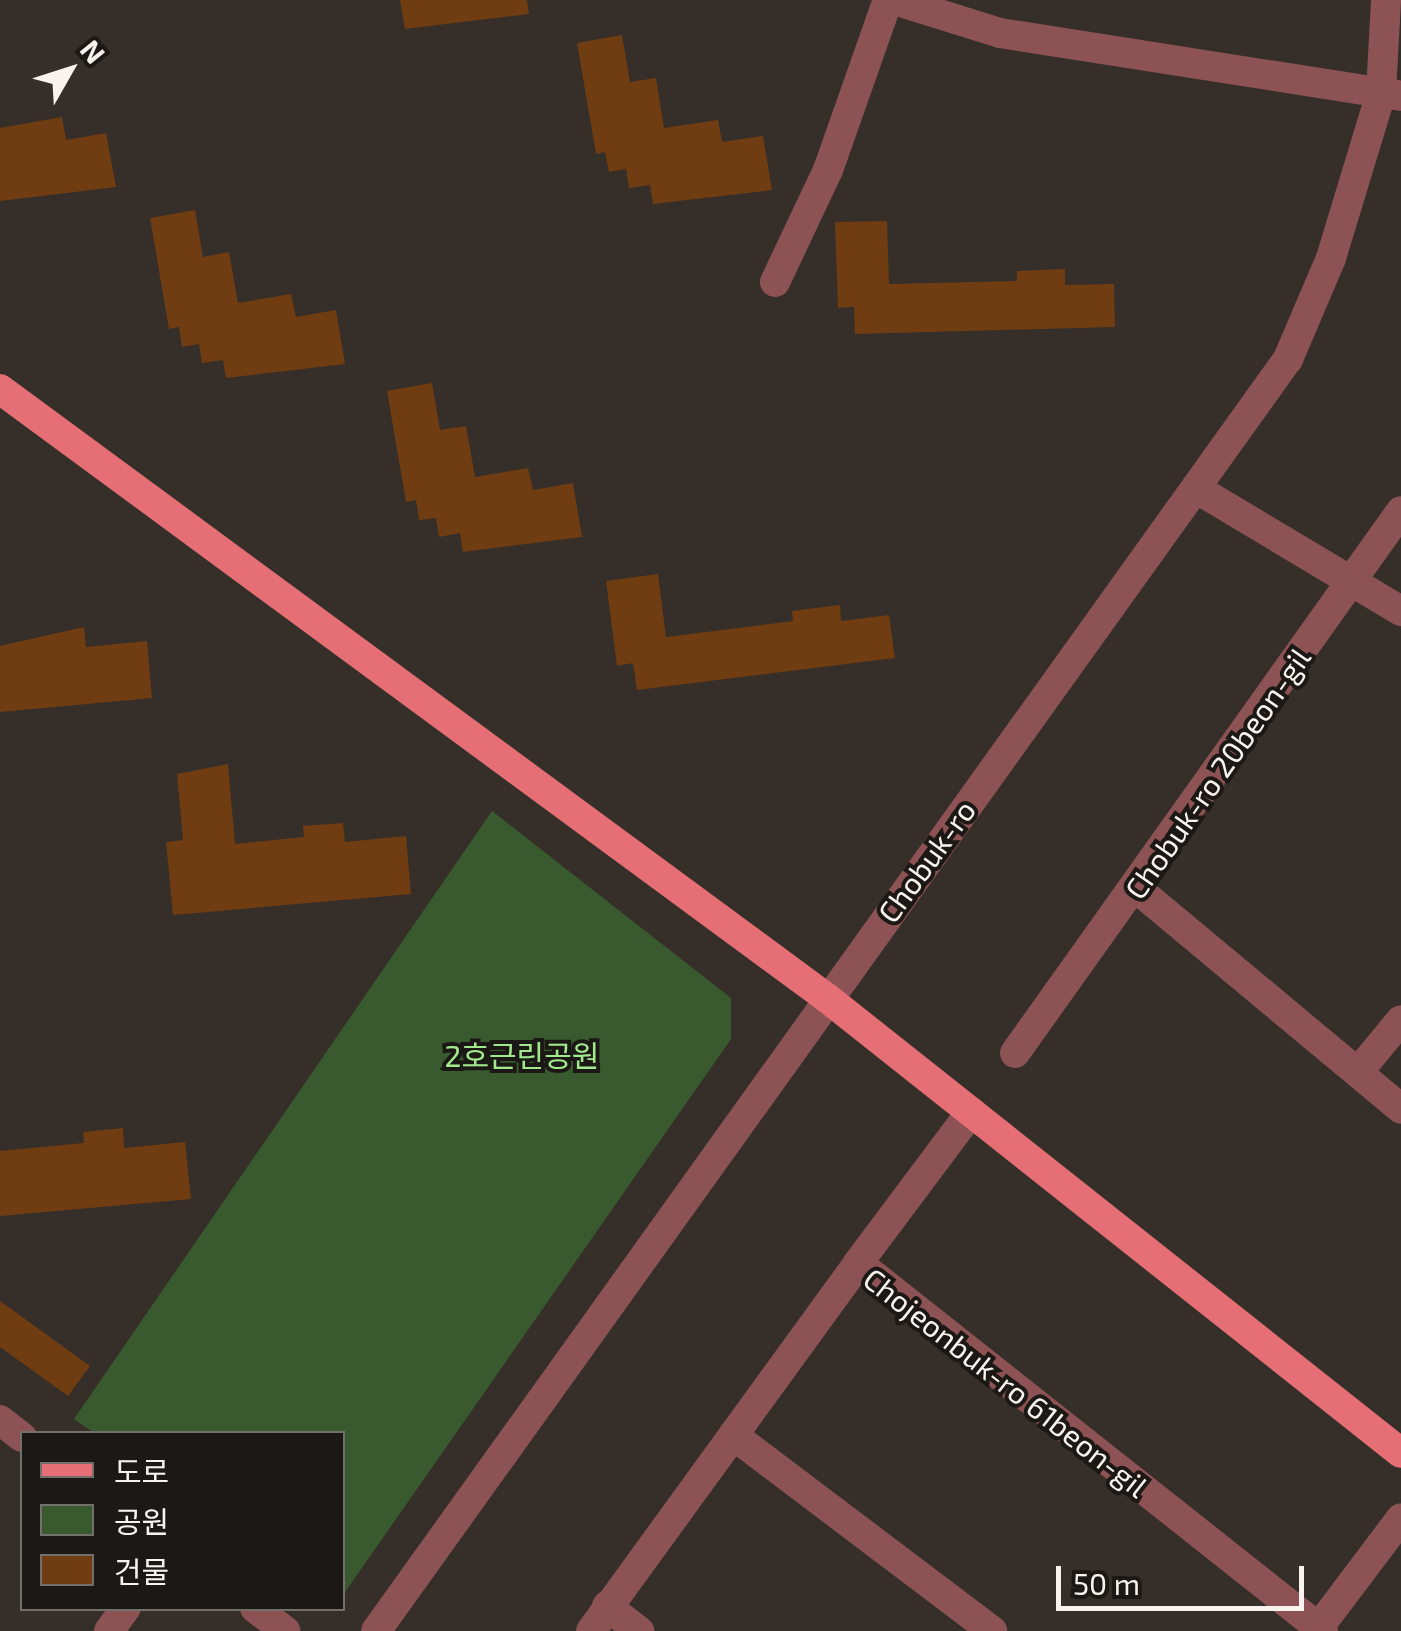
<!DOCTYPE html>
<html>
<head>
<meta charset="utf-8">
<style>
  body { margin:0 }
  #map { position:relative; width:1401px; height:1631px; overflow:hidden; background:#362f29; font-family:"Exo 2","Noto Sans KR",sans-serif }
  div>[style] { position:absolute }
  .green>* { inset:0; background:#395a2e }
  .building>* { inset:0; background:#703c12 }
  .minor>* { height:30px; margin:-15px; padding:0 15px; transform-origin:15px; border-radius:15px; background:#8d5354 }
  .major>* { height:30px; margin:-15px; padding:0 15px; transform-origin:15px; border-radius:15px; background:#e56f75 }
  span { translate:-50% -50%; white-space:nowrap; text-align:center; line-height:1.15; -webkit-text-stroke:8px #1b1815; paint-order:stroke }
  .street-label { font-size:30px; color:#f8f3ef }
  .park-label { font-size:30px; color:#a1e98c }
  .legend { position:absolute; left:20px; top:1431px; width:325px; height:180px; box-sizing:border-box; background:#1b1815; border:2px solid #73706c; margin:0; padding:12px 18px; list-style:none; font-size:30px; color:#f8f3ef }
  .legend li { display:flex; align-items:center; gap:20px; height:50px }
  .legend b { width:50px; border:2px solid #73706c }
  .north { position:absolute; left:20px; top:20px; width:100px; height:100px; -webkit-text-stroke:8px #1b1815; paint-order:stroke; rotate:51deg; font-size:28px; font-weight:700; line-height:40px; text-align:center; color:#f8f3ef }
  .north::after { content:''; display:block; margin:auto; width:35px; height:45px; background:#f8f3ef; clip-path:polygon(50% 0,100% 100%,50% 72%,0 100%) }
  .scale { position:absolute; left:1056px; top:1566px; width:248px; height:45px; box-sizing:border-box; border:5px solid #f8f3ef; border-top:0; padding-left:12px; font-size:30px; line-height:35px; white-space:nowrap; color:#f8f3ef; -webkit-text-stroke:8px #1b1815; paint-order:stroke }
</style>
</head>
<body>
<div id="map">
  <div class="green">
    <div style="clip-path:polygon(492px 811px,731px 998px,731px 1039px,343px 1595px,342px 1434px,94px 1433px,74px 1419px)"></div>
  </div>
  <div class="building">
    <div style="clip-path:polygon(400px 0,527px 0,529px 14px,405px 29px)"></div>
    <div style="clip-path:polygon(622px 35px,630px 82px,656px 78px,664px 128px,718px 120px,722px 142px,763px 136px,772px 190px,653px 204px,650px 185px,629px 188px,626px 169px,609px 172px,605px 152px,596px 154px,577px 43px)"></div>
    <div style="clip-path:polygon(62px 117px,66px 140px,106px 133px,116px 187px,0 201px,0 128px)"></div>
    <div style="clip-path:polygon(195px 210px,203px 257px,229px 252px,238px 303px,291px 294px,296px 317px,336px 310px,345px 364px,226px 378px,223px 360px,202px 363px,199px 344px,182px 347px,179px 327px,169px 329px,150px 218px)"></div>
    <div style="clip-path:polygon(887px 221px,889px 284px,1017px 281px,1017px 271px,1065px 269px,1065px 285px,1114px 284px,1115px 327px,855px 334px,854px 307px,838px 308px,835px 222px)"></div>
    <div style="clip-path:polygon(432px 383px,440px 430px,466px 426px,475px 477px,528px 468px,533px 490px,573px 483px,582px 537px,463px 552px,460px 533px,439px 537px,436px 518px,419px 520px,416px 500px,406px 502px,387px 391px)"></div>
    <div style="clip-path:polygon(658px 574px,666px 637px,793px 621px,792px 611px,840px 605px,841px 621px,889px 615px,895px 658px,637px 690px,633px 663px,617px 666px,606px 581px)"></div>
    <div style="clip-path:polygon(84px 627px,86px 647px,147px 641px,152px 698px,0 712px,0 646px)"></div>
    <div style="clip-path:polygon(228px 764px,235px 844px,304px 837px,303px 826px,343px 823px,345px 842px,406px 836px,411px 894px,173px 915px,166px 842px,183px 840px,177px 774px)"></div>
    <div style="clip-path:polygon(123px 1128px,124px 1148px,185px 1142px,191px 1199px,0 1216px,0 1151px,84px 1143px,83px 1132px)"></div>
    <div style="clip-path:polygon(0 1301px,90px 1366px,68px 1396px,0 1347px)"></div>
  </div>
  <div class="minor">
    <div style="left:894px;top:0;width:111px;rotate:17.3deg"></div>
    <div style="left:1000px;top:33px;width:406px;rotate:8.9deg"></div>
    <div style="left:775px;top:282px;width:124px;rotate:-64.7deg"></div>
    <div style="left:828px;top:170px;width:180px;rotate:-70.6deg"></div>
    <div style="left:1197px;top:489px;width:238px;rotate:30.9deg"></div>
    <div style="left:1136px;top:888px;width:345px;rotate:39.8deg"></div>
    <div style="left:1015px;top:1053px;width:665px;rotate:-54.54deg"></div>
    <div style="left:1358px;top:1072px;width:67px;rotate:-50.4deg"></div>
    <div style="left:858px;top:1263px;width:189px;rotate:-53.2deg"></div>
    <div style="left:0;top:1420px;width:28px;rotate:38deg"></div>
    <div style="left:733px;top:1435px;width:325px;rotate:37.1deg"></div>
    <div style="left:607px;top:1606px;width:41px;rotate:38deg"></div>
    <div style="left:255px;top:1608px;width:38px;rotate:37deg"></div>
    <div style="left:109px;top:1631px;width:29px;rotate:-54deg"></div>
    <div style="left:376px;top:1631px;width:1565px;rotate:-54.36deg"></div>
    <div style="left:1288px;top:359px;width:110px;rotate:-66.9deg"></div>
    <div style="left:1331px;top:258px;width:172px;rotate:-73.1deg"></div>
    <div style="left:1381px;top:93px;width:93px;rotate:-86.9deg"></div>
    <div style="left:591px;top:1631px;width:455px;rotate:-54deg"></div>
    <div style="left:858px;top:1263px;width:593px;rotate:38.36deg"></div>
    <div style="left:1316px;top:1631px;width:141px;rotate:-53deg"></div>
  </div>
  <div class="major">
    <div style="left:0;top:389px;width:1027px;rotate:36.37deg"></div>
    <div style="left:827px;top:998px;width:732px;rotate:38.4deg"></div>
  </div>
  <div class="street-label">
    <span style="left:1217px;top:773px;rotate:-55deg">Chobuk-ro 20beon-gil</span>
    <span style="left:926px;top:861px;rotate:-54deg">Chobuk-ro</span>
    <span style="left:1006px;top:1382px;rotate:38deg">Chojeonbuk-ro 61beon-gil</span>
  </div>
  <div class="park-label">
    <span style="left:522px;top:1055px">2호근린공원</span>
  </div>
  <ul class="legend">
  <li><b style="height:12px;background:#e56f75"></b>도로</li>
  <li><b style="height:28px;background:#395a2e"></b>공원</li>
  <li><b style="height:28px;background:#703c12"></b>건물</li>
  </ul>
  <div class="north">N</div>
  <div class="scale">50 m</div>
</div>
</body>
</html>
